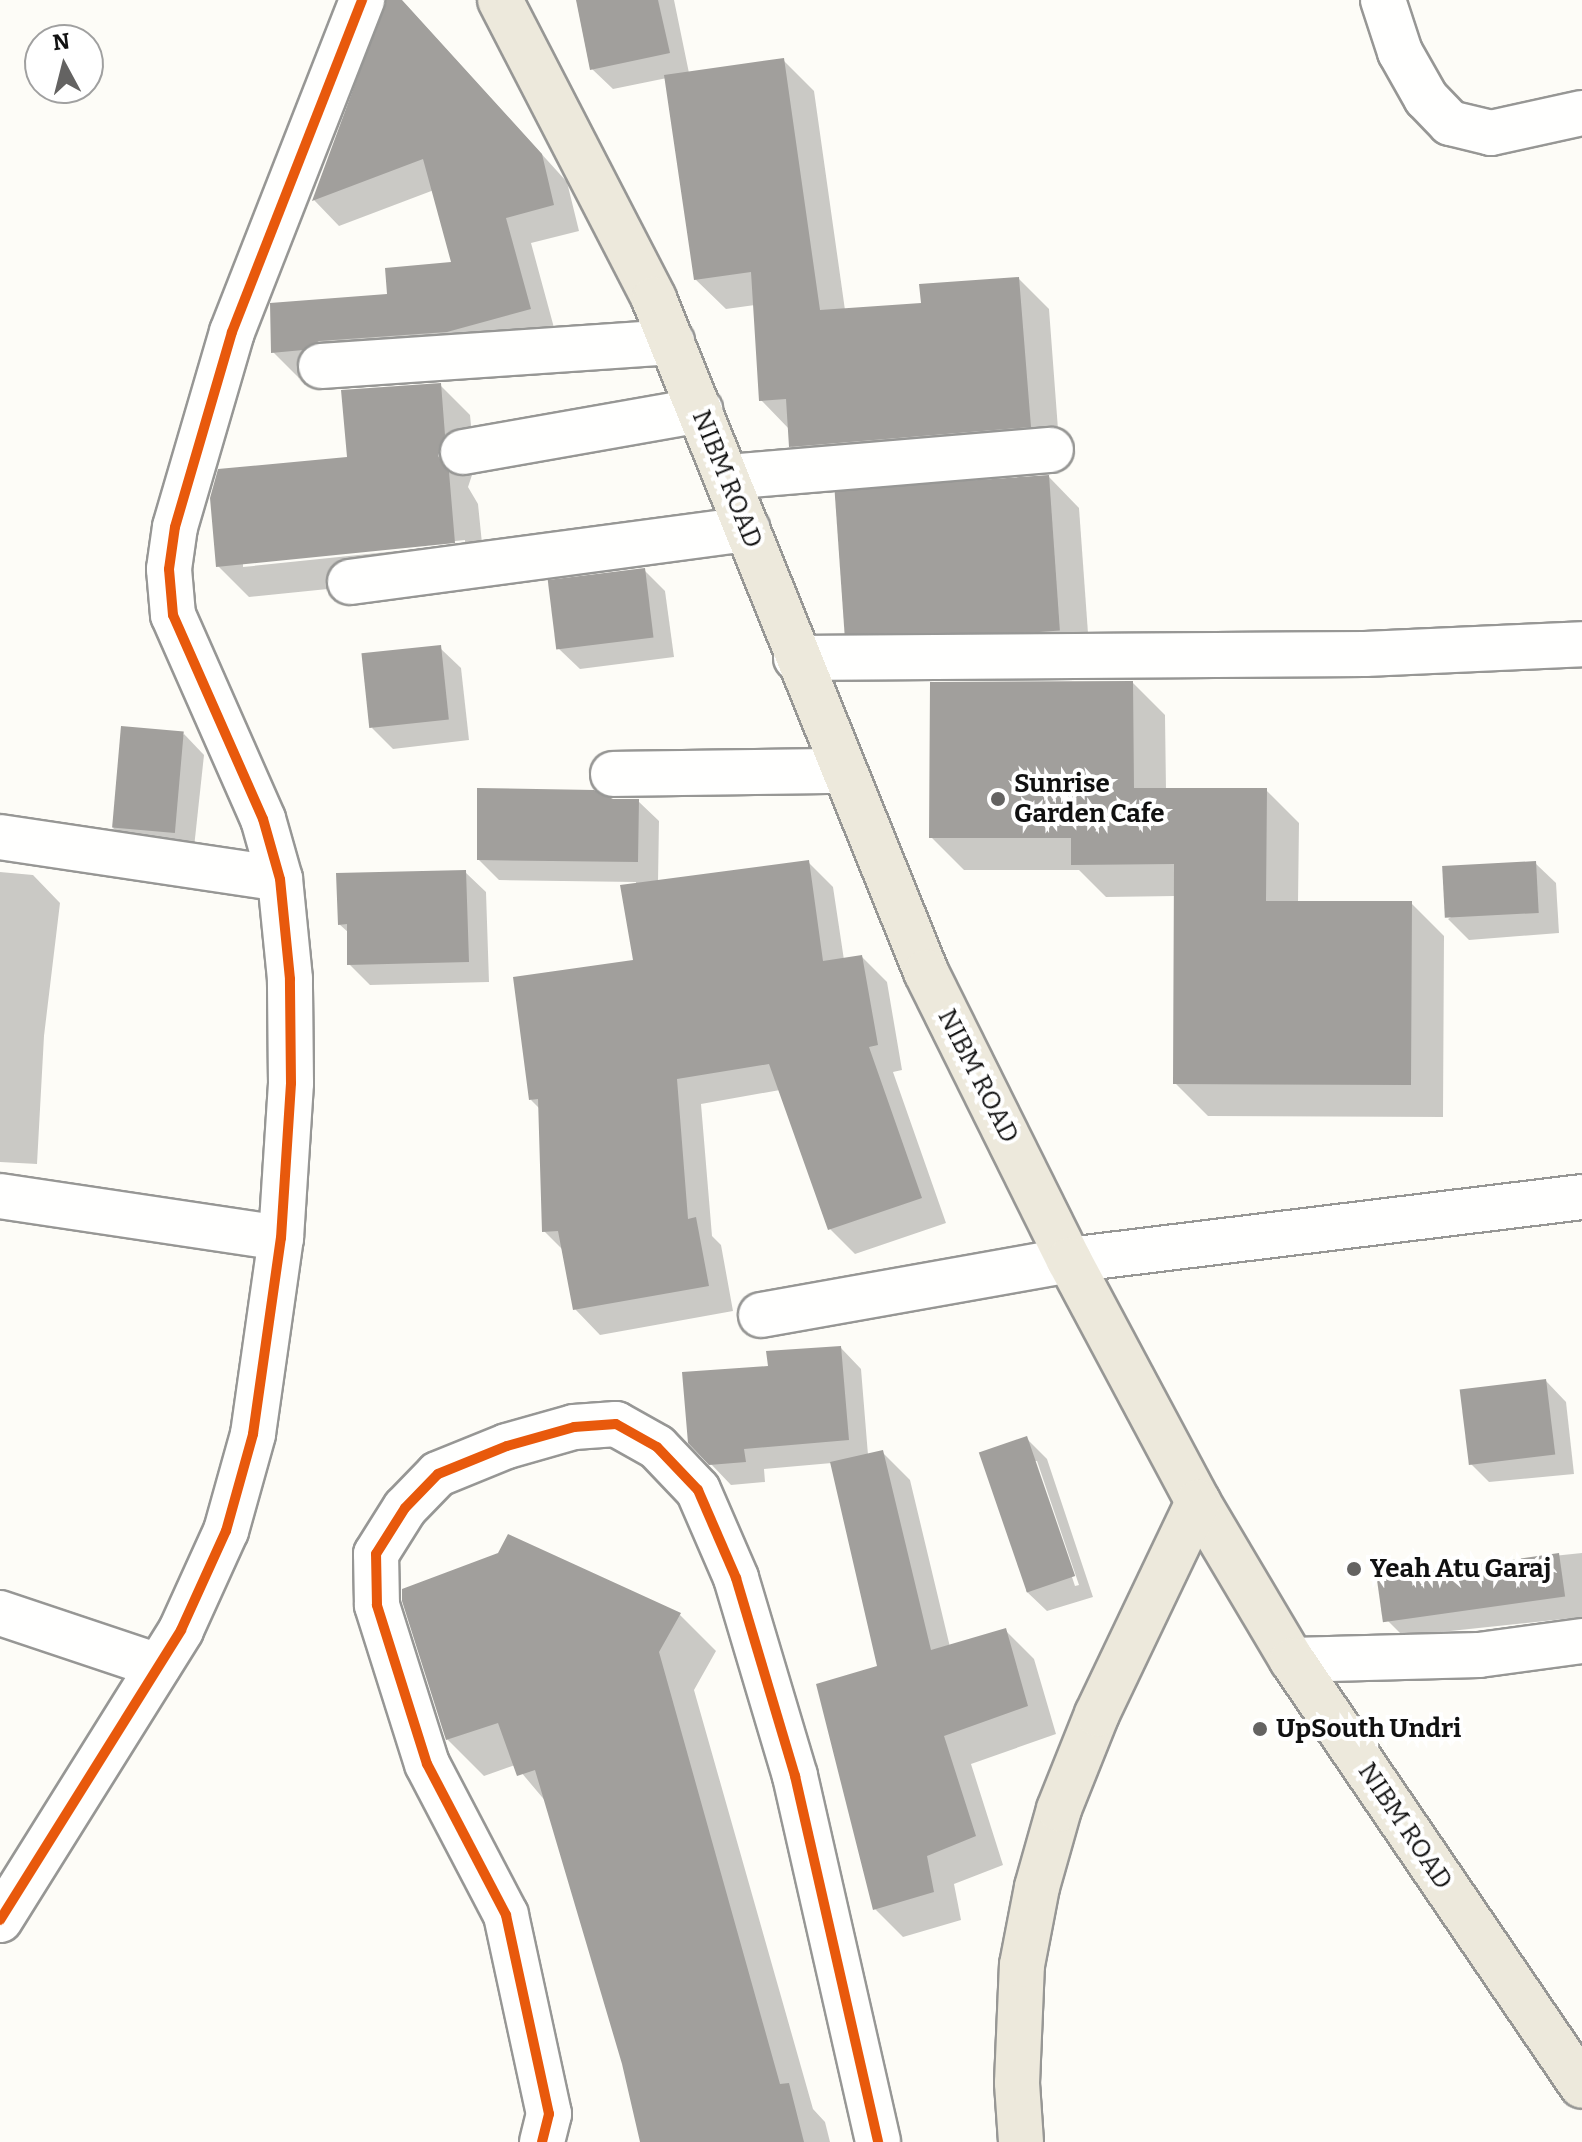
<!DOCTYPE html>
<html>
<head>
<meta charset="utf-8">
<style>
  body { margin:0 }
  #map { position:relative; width:1582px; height:2142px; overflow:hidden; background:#fdfcf7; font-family:Bitter,serif }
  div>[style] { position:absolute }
  .shadow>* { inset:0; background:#0003 }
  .building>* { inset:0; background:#a19f9c; transform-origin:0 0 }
  .roads { filter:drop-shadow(2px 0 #979795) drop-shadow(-2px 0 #979795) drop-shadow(0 2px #979795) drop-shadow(0 -2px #979795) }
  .minor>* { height:44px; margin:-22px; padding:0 22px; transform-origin:22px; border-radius:22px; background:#fffffe }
  .major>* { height:44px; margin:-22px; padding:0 22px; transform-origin:22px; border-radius:22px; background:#ede9dc }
  .cycleway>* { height:10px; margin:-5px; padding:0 5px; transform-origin:5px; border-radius:5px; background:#e8590c }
  .dots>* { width:22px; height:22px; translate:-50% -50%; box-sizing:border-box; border:4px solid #fff; border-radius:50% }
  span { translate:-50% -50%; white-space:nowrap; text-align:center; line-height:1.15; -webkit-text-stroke:8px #fff; paint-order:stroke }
  .street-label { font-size:26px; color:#111 }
  .poi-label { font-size:26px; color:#111; font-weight:700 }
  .left { translate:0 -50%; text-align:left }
  .north { position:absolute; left:24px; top:24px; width:80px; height:80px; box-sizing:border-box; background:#fff; border:2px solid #a0a0a0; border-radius:50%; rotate:353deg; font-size:22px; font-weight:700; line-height:32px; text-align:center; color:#111 }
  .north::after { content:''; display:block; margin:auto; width:28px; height:36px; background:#646362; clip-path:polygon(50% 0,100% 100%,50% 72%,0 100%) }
</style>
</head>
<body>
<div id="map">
  <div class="shadow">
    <div style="clip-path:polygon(387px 0,401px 0,408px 7px,567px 182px,579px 231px,531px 243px,556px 335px,299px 378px,273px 352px,454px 264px,434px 190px,339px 226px,314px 200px)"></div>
    <div style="clip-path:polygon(578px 0,674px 0,689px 73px,783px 60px,814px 91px,845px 310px,923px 305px,1019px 279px,1049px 309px,1060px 456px,822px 476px,791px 446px,790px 430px,761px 400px,755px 305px,726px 309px,695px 279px,667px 78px,613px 89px,592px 69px)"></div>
    <div style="clip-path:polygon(evenodd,440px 385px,470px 415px,475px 466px,468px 487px,478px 504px,485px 573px,249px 597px,218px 566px,440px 385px,465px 540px,465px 544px,243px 567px,243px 563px,465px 540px)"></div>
    <div style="clip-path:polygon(1049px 477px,1079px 508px,1090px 661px,878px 662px,847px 632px)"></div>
    <div style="clip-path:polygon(644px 570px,665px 591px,674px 657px,580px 669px,559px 649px)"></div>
    <div style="clip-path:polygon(440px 648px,461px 668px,469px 740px,393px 749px,372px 728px)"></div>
    <div style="clip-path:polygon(1133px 683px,1165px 715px,1166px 790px,1266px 790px,1299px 823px,1298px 903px,1411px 903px,1444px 936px,1443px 1117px,1208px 1116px,1175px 1083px,1176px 896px,1106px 897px,1079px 870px,964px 870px,931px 837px)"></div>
    <div style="clip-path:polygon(184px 734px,204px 755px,193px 857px,134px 848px,113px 828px)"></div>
    <div style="clip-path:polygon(612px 801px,638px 801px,659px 821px,658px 882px,808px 862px,833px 887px,844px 960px,862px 957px,887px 982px,902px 1070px,893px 1072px,946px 1223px,855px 1254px,830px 1229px,780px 1090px,701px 1104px,712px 1236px,721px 1245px,733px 1311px,600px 1335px,575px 1309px,563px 1250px,544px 1231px,540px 1109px,531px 1100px,636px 961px,636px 882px,499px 880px,479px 860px)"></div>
    <div style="clip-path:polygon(1535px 863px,1556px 883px,1559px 933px,1469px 940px,1448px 919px)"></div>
    <div style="clip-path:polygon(0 872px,33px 875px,60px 903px,44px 1036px,37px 1164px,0 1162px)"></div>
    <div style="clip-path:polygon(465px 872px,486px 892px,489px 982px,370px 985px,349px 964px,349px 933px,339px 924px)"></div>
    <div style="clip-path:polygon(841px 1348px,861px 1369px,868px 1455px,882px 1452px,910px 1480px,950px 1647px,1006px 1631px,1034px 1659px,1056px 1734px,971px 1764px,1003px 1865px,954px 1884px,961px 1920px,903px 1937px,875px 1909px,880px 1668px,832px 1463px,764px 1469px,765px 1482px,731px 1485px,690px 1442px,770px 1368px)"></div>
    <div style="clip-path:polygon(1546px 1381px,1566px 1402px,1574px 1474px,1489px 1482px,1469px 1462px)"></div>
    <div style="clip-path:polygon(evenodd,1027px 1439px,1047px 1459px,1093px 1597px,1047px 1611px,1026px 1591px,1027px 1439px,1033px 1461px,1037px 1461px,1079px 1585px,1075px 1586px,1033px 1461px)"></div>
    <div style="clip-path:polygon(1582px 1553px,1582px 1617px,1403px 1636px,1382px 1615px,1378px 1574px)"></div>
    <div style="clip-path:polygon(680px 1615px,716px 1651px,694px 1690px,813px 2109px,825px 2122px,830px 2142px,642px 2142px,624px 2064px,547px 1803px,515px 1765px,484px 1776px,447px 1739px)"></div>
  </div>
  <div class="building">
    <div style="clip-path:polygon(386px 0,402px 0,542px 154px,554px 205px,506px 218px,531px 309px,447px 332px,319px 341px,303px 350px,271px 353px,270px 303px,387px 294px,385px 268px,451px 262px,423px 159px,312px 201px)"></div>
    <div style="clip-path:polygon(576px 0,658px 0,670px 53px,590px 70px)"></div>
    <div style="clip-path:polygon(784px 58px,820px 310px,921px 303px,919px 284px,1019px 277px,1031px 427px,789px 447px,786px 399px,759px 401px,751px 272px,694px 280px,664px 75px)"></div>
    <div style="clip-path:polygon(441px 383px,445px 435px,438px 456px,449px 472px,455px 543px,216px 567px,210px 498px,218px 469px,347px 457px,341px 390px)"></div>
    <div style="left:1049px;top:475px;width:156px;height:215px;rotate:86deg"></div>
    <div style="left:645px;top:568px;width:70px;height:98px;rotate:83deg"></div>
    <div style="left:441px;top:645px;width:75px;height:80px;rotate:84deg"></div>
    <div style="clip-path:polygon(1133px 681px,1134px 788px,1267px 788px,1266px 901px,1412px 901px,1411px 1085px,1173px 1084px,1174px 864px,1071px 865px,1071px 838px,929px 838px,930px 682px)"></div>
    <div style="left:121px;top:726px;width:63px;height:102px;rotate:5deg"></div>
    <div style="clip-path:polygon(477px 788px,594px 790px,613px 799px,639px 799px,638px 862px,477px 860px)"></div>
    <div style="clip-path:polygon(809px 860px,823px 961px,862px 955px,878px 1045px,869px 1047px,922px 1198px,828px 1230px,769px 1064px,677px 1079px,688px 1219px,696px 1217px,709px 1286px,573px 1310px,558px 1231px,542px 1232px,538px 1099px,529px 1100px,513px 977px,633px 960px,620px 885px)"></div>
    <div style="left:1536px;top:861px;width:52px;height:94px;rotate:87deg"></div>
    <div style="clip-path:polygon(466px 870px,469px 962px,347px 965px,347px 924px,338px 925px,336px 873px)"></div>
    <div style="clip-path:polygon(841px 1346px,849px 1440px,744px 1449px,746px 1462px,709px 1465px,688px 1443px,682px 1372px,768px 1366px,766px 1351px)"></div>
    <div style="left:1546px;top:1379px;width:76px;height:87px;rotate:83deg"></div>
    <div style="left:1027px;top:1436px;width:148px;height:51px;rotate:71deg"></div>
    <div style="clip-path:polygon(883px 1450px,931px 1650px,1006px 1628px,1028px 1706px,944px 1736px,976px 1836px,927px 1856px,934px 1892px,873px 1910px,816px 1684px,877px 1666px,830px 1462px)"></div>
    <div style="clip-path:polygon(508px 1534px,681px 1613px,659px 1652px,780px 2084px,789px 2083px,804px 2142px,640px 2142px,622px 2064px,535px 1770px,517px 1776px,498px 1723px,446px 1740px,402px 1601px,402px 1589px,498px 1553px)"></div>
    <div style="left:1559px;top:1553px;width:44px;height:184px;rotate:82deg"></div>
  </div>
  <div class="roads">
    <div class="minor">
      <div style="left:1383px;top:0;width:55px;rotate:71.9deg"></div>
      <div style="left:1400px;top:52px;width:53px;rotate:60.5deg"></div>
      <div style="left:1426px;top:98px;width:35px;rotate:46deg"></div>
      <div style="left:1450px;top:123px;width:42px;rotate:13.7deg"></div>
      <div style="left:1491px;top:133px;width:93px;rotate:-12.4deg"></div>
      <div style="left:321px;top:366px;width:352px;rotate:-3.9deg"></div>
      <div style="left:463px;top:452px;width:241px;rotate:-10deg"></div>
      <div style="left:727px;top:477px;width:325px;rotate:-4.8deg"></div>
      <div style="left:350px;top:582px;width:401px;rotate:-7.6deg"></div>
      <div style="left:796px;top:658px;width:569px;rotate:-0.4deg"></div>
      <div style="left:1365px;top:654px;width:217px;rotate:-2.6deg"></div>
      <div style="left:613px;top:774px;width:229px;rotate:-0.8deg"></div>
      <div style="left:0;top:837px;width:283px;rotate:8.5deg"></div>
      <div style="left:0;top:1196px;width:284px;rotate:8.5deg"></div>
      <div style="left:761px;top:1315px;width:313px;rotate:-10.1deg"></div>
      <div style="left:1069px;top:1260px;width:517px;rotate:-7deg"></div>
      <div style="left:0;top:1613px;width:167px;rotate:18.5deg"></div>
      <div style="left:1292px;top:1660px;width:187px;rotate:-1.5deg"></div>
      <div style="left:1479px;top:1655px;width:104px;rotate:-7.7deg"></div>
      <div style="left:0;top:1920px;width:342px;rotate:-58deg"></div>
      <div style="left:181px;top:1630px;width:109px;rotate:-65.6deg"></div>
      <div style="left:226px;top:1531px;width:101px;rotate:-74.4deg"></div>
      <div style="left:253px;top:1434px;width:198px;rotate:-81.9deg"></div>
      <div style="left:281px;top:1238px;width:155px;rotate:-86.3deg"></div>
      <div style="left:291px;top:1083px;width:104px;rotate:-90.6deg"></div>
      <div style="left:290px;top:979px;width:100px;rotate:-95.7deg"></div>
      <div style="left:280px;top:879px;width:62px;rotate:-105.8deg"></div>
      <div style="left:263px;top:819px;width:223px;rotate:-113.8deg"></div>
      <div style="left:173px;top:615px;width:46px;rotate:-95deg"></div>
      <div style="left:169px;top:569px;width:42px;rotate:-81.9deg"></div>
      <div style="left:175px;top:527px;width:203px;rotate:-73.7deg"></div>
      <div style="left:232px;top:332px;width:357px;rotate:-68.6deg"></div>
      <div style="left:542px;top:2142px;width:29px;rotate:-76deg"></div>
      <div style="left:549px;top:2114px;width:204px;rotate:-102.2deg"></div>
      <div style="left:506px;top:1915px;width:170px;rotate:-117.6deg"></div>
      <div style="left:427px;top:1764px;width:167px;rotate:-107.5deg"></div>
      <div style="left:377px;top:1605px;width:51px;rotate:-91.1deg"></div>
      <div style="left:376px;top:1554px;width:54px;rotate:-57.8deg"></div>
      <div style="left:405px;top:1508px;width:47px;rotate:-45.9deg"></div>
      <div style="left:438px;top:1474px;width:74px;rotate:-22.1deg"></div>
      <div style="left:507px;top:1446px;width:70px;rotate:-15.8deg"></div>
      <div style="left:574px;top:1427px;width:42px;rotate:-4.1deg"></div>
      <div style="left:616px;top:1424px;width:47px;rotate:29.3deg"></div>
      <div style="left:657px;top:1447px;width:59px;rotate:46.4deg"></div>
      <div style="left:698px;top:1490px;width:96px;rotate:66.6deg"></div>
      <div style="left:736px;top:1578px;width:207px;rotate:73.4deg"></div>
      <div style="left:795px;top:1776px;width:375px;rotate:77.2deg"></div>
    </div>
    <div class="major">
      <div style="left:500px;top:0;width:336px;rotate:62.7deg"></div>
      <div style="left:654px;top:299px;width:726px;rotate:67.99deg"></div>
      <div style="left:926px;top:972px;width:322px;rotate:63.6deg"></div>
      <div style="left:1069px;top:1260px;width:274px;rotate:61.9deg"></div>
      <div style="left:1198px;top:1502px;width:184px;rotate:59.3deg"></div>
      <div style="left:1292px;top:1660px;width:515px;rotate:55.75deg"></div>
      <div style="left:1021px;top:2142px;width:59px;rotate:-93.9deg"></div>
      <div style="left:1017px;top:2083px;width:118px;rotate:-87.6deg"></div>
      <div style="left:1022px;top:1965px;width:79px;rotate:-79.1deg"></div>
      <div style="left:1037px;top:1887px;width:81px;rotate:-74.2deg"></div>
      <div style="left:1059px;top:1809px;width:102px;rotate:-68.2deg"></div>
      <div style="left:1097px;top:1714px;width:235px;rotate:-64.5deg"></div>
    </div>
  </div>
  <div class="cycleway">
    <div style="left:0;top:1920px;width:342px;rotate:-58deg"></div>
    <div style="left:181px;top:1630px;width:109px;rotate:-65.6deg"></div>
    <div style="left:226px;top:1531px;width:101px;rotate:-74.4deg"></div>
    <div style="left:253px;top:1434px;width:198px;rotate:-81.9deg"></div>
    <div style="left:281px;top:1238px;width:155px;rotate:-86.3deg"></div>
    <div style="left:291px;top:1083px;width:104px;rotate:-90.6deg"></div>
    <div style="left:290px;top:979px;width:100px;rotate:-95.7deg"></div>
    <div style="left:280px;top:879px;width:62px;rotate:-105.8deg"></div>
    <div style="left:263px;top:819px;width:223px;rotate:-113.8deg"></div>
    <div style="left:173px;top:615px;width:46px;rotate:-95deg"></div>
    <div style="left:169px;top:569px;width:42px;rotate:-81.9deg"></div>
    <div style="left:175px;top:527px;width:203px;rotate:-73.7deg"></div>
    <div style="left:232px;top:332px;width:357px;rotate:-68.6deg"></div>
    <div style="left:542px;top:2142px;width:29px;rotate:-76deg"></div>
    <div style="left:549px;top:2114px;width:204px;rotate:-102.2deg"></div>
    <div style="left:506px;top:1915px;width:170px;rotate:-117.6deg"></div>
    <div style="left:427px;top:1764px;width:167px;rotate:-107.5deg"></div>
    <div style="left:377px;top:1605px;width:51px;rotate:-91.1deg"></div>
    <div style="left:376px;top:1554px;width:54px;rotate:-57.8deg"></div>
    <div style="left:405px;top:1508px;width:47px;rotate:-45.9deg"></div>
    <div style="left:438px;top:1474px;width:74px;rotate:-22.1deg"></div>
    <div style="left:507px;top:1446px;width:70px;rotate:-15.8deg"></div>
    <div style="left:574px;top:1427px;width:42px;rotate:-4.1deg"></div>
    <div style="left:616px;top:1424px;width:47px;rotate:29.3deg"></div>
    <div style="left:657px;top:1447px;width:59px;rotate:46.4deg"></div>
    <div style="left:698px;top:1490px;width:96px;rotate:66.6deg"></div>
    <div style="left:736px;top:1578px;width:207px;rotate:73.4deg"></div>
    <div style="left:795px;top:1776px;width:375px;rotate:77.2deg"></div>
  </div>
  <div class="dots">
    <div style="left:998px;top:799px;background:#646362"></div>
    <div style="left:1354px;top:1569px;background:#646362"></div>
    <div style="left:1260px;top:1729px;background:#646362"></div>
  </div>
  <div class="street-label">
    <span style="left:727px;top:479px;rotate:68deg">NIBM ROAD</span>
    <span style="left:978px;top:1076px;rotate:63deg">NIBM ROAD</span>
    <span style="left:1405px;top:1826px;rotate:56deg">NIBM ROAD</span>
  </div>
  <div class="poi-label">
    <span class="left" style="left:1014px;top:799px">Sunrise<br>Garden Cafe</span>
    <span class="left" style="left:1370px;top:1569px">Yeah Atu Garaj</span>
    <span class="left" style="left:1276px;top:1729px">UpSouth Undri</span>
  </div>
  <div class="north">N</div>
</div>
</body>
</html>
